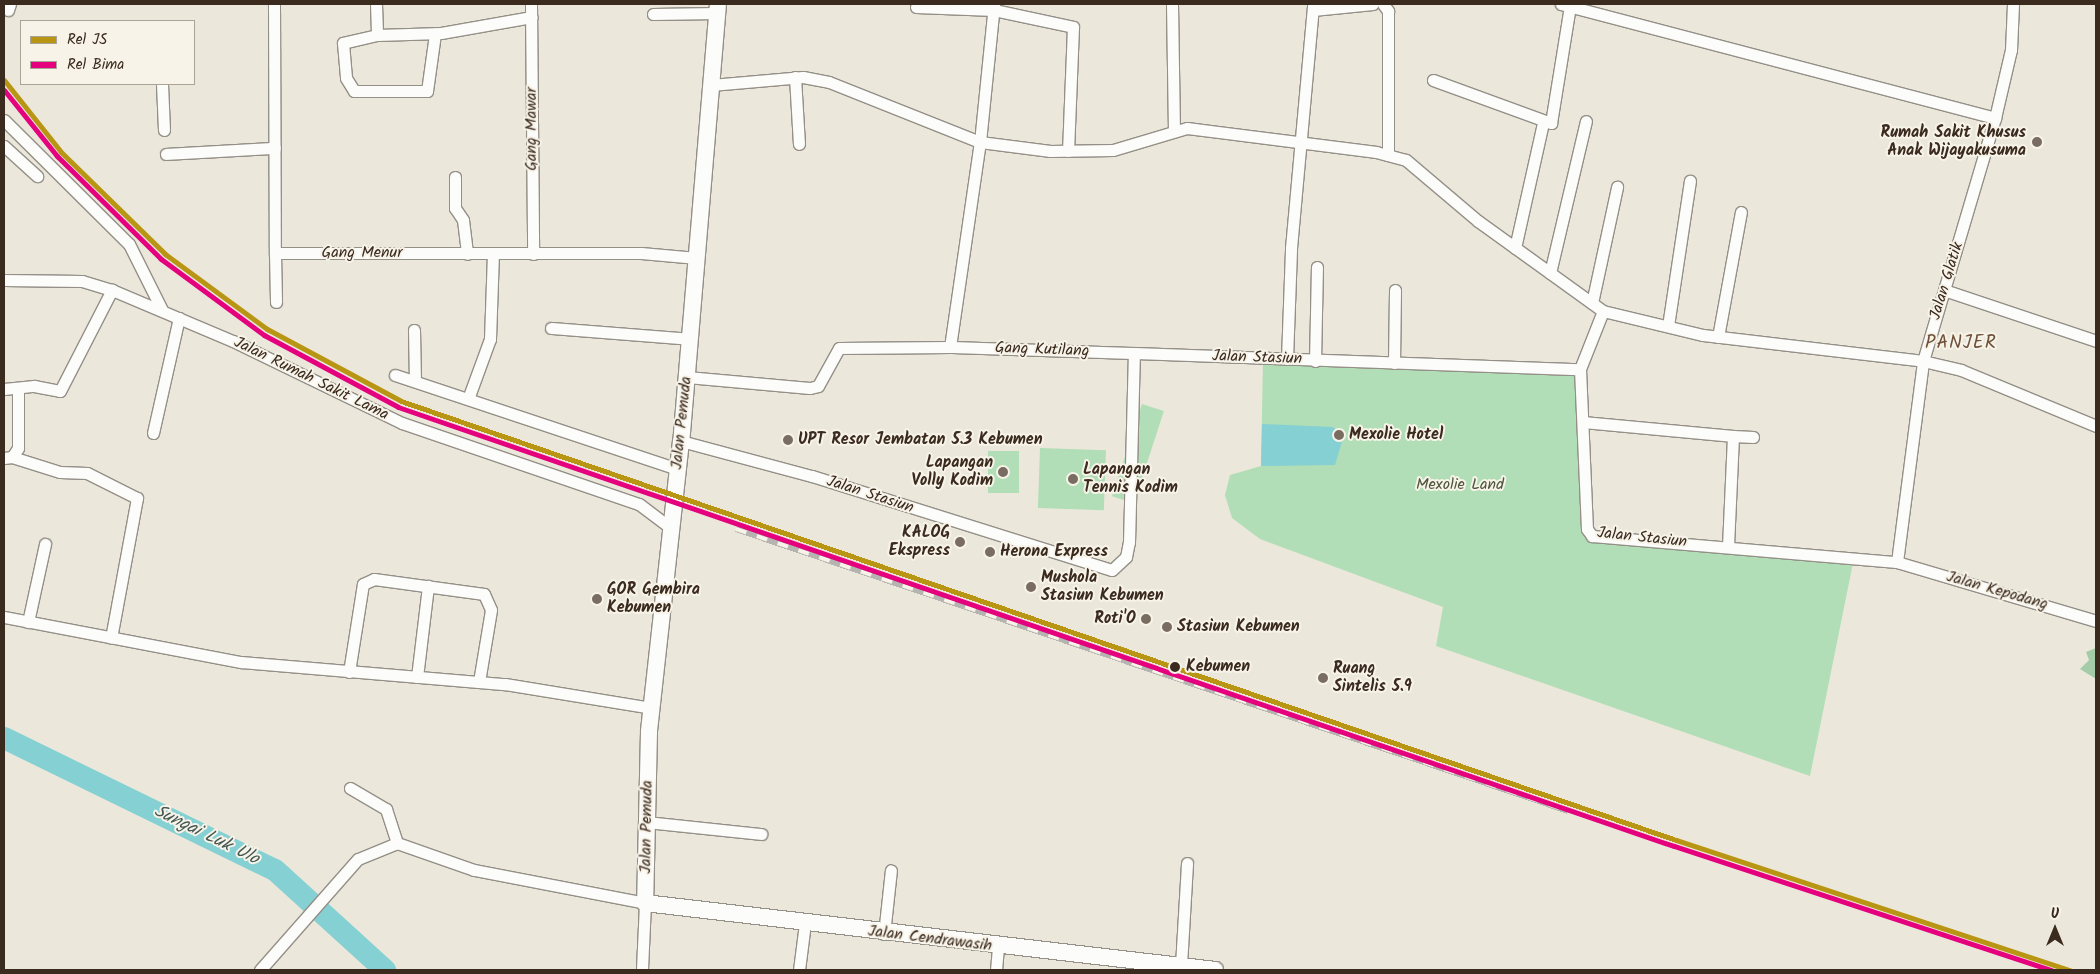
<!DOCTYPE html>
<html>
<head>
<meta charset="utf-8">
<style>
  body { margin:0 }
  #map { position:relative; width:2100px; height:974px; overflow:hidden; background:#ebe8db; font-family:Kalam,sans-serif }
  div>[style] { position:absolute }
  .green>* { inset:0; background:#b1deb6; transform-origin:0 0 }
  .forest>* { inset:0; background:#a4cca9 }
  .water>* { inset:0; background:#84d0d3 }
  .river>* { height:22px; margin:-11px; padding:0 11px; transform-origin:11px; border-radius:11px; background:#84d0d3 }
  .roads { filter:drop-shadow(1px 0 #948f87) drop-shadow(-1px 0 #948f87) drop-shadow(0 1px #948f87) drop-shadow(0 -1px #948f87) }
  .street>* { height:11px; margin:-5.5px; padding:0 5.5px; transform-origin:5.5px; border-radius:5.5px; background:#fcfcfa }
  .secondary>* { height:16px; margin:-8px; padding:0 8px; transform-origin:8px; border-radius:8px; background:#fcfcfa }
  .rail>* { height:5.5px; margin-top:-2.75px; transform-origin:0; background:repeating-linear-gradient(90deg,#f7f3e8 0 11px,#b6b4b0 0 22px); box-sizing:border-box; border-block:1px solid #b6b4b0 }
  .rail-1>* { height:5px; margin:-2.5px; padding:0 2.5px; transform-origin:2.5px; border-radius:2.5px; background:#b89513 }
  .rail-2>* { height:5px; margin:-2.5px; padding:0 2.5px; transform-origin:2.5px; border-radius:2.5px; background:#e5007d }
  .dots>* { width:14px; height:14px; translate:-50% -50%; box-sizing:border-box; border:2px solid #f7f3e8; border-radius:50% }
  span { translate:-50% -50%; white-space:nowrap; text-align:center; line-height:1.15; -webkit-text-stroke:4px #f7f3e8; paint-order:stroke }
  .street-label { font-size:16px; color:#3b2a1e }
  .poi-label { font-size:16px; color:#3b2a1e; font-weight:700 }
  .right { translate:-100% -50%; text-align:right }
  .left { translate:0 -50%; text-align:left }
  .park-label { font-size:16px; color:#4d553c }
  .stop-label { font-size:16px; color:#3b2a1e; font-weight:700 }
  .water-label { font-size:18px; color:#445853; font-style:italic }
  .quarter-label { font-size:19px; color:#6f5139; letter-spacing:1px }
  .frame { position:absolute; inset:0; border:5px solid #3b2a1e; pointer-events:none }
  .legend { position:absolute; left:20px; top:20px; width:175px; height:65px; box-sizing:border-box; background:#f7f3e8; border:1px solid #aca397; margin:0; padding:6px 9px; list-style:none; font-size:15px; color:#3b2a1e }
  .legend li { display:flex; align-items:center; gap:10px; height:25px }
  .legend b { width:25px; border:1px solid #aca397 }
  .north { position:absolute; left:2030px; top:904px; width:50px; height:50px; -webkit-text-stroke:4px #f7f3e8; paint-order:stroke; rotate:0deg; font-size:14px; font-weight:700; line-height:20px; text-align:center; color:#3b2a1e }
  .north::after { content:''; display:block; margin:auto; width:18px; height:22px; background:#3b2a1e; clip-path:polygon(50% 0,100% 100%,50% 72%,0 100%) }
</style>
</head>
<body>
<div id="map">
  <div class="green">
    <div style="clip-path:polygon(1263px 358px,1580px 369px,1585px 538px,1854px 558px,1810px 776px,1436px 646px,1443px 607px,1260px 539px,1232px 518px,1225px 495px,1230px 475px,1261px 466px)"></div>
    <div style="left:1142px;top:404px;width:23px;height:97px;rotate:18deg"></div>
    <div style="left:1040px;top:448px;width:66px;height:60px;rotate:2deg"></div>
    <div style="left:988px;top:451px;width:31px;height:42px"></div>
  </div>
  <div class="forest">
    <div style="clip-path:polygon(2096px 648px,2096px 679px,2080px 669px,2089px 660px,2086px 652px)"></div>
  </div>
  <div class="water">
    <div style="clip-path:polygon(1262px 424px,1333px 427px,1343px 438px,1335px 465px,1261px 466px)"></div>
  </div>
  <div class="river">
    <div style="left:4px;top:738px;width:301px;rotate:26deg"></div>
    <div style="left:275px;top:870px;width:149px;rotate:42.3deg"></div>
  </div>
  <div class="roads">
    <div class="street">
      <div style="left:274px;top:4px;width:249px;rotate:89.8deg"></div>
      <div style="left:275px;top:253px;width:366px"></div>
      <div style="left:641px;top:253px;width:56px;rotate:5.1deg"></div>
      <div style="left:376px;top:4px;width:31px;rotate:88deg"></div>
      <div style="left:377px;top:35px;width:64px;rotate:-1.8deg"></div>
      <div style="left:441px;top:33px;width:92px;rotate:-10deg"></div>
      <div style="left:531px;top:4px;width:250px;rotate:89.5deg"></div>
      <div style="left:1172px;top:4px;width:126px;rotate:89.1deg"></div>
      <div style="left:1383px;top:4px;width:9px;rotate:54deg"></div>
      <div style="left:1388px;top:11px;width:144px;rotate:90deg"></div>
      <div style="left:1561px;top:4px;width:449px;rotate:14.7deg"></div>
      <div style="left:916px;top:7px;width:78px;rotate:2.2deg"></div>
      <div style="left:994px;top:10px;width:81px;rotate:12.1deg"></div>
      <div style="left:1073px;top:27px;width:124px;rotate:92.3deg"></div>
      <div style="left:8px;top:10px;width:6px;rotate:-72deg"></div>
      <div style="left:1313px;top:10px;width:60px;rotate:-5.7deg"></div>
      <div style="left:653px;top:14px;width:64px;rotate:-0.9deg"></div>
      <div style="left:377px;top:35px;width:35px;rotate:167deg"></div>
      <div style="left:343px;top:43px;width:35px;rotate:85deg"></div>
      <div style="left:346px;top:78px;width:15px;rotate:58deg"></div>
      <div style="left:354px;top:91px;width:73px"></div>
      <div style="left:427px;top:91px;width:58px;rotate:-82deg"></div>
      <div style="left:795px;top:77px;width:67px;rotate:86.6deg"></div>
      <div style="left:1433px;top:80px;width:126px;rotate:20deg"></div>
      <div style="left:1551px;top:123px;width:119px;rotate:-80.8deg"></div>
      <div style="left:162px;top:84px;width:46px;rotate:87.5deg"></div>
      <div style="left:711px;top:85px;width:92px;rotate:-5deg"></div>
      <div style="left:803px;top:77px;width:26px;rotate:11deg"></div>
      <div style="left:829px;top:82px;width:162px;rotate:21.7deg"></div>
      <div style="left:980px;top:142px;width:71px;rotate:7.3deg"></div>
      <div style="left:1050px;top:151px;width:63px;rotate:-0.9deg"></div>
      <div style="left:1113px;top:150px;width:77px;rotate:-16.6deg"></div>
      <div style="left:1187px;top:128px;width:191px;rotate:7.2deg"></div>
      <div style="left:1376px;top:152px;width:31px;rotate:15deg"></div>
      <div style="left:1406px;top:160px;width:94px;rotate:40.3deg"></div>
      <div style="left:1478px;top:221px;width:154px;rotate:35.8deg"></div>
      <div style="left:1603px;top:311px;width:103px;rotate:13.5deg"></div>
      <div style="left:1703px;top:335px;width:222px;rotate:6.7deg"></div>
      <div style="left:1923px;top:361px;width:39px;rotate:13deg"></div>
      <div style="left:1961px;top:370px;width:146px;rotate:22.5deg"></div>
      <div style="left:4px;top:120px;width:176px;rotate:44.8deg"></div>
      <div style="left:129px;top:244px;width:74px;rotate:63.4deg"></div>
      <div style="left:4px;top:146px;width:45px;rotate:42.3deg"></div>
      <div style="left:166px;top:154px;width:109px;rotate:-3.2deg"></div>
      <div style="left:455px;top:177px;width:31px;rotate:90deg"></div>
      <div style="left:455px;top:208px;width:14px;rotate:56deg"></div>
      <div style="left:463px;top:220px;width:34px;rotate:83deg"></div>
      <div style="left:1515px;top:248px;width:128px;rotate:-77.4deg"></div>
      <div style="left:275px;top:253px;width:49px;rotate:88.8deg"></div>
      <div style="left:1550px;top:273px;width:156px;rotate:-76.7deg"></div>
      <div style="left:4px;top:280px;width:78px;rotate:0.7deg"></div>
      <div style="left:82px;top:281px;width:31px;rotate:17deg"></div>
      <div style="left:1944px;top:290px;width:160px;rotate:18.5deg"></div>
      <div style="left:1592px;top:303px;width:119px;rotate:-77.8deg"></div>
      <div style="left:1668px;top:326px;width:147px;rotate:-81.4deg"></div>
      <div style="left:551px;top:328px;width:139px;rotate:4.5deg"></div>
      <div style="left:414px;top:330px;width:51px;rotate:88.9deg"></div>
      <div style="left:1718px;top:337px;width:127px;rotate:-79.6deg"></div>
      <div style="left:950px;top:347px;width:184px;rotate:1.9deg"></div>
      <div style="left:1287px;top:359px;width:111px;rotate:-87.9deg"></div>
      <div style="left:1291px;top:248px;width:245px;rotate:-84.8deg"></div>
      <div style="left:1315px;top:361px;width:94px;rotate:-88.8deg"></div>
      <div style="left:1394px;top:363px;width:73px;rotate:-89.2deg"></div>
      <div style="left:1580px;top:369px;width:62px;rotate:-68.4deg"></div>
      <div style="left:395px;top:375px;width:297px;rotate:18.4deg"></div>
      <div style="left:687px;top:377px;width:123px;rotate:5.1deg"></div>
      <div style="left:810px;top:388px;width:8px;rotate:-14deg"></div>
      <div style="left:818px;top:386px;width:43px;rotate:-61.1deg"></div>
      <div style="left:839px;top:348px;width:111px;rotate:-0.5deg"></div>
      <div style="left:950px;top:347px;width:207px;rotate:-81.7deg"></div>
      <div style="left:980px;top:142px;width:139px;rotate:-84.2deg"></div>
      <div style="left:4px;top:389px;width:30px;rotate:-6deg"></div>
      <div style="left:34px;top:386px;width:26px;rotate:11deg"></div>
      <div style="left:60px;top:391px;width:114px;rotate:-62.8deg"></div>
      <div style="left:112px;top:290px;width:131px;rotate:22.9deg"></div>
      <div style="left:233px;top:341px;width:188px;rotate:25.9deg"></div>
      <div style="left:402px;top:423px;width:250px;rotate:18.9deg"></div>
      <div style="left:639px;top:504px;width:40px;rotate:37deg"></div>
      <div style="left:468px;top:399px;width:64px;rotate:-69.9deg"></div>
      <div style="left:490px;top:339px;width:85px;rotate:-88deg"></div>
      <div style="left:1583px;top:422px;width:151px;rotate:5.3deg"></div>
      <div style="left:1733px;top:436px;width:111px;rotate:92.6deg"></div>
      <div style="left:153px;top:433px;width:118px;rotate:-77.3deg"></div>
      <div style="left:1733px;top:436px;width:20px;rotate:3deg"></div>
      <div style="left:681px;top:441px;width:136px;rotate:15deg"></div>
      <div style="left:812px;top:476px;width:314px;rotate:17.4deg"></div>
      <div style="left:1112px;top:570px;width:19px;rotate:-43deg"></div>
      <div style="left:1126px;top:557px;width:15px;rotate:-79deg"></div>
      <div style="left:1129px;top:542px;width:189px;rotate:-88.5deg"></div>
      <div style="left:1134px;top:353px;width:446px;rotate:2.1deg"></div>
      <div style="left:1580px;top:369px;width:160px;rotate:87.5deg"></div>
      <div style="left:1587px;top:529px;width:9px;rotate:54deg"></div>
      <div style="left:1592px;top:536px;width:306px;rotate:4.9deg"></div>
      <div style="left:1897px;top:562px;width:208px;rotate:16.5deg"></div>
      <div style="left:12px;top:457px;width:50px;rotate:17.4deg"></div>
      <div style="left:60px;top:472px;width:27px;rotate:2deg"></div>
      <div style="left:87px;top:473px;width:56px;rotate:26.6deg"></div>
      <div style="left:137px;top:498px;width:142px;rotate:100.5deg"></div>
      <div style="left:4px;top:458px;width:8px;rotate:-7deg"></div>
      <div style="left:12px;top:457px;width:11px;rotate:-56deg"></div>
      <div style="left:18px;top:448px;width:60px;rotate:-90deg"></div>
      <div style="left:1897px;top:562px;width:203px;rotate:-82.6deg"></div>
      <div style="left:1923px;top:361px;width:253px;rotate:-73.5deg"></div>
      <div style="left:1995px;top:118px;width:70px;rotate:-76.8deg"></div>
      <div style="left:2011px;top:50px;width:46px;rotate:-87.5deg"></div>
      <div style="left:4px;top:617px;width:241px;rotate:10.8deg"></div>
      <div style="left:241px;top:662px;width:265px;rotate:4.8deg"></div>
      <div style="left:505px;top:684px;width:148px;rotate:9.3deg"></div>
      <div style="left:28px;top:622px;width:80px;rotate:-77.7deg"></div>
      <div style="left:349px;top:672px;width:89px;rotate:-81deg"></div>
      <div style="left:363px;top:584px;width:12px;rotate:-24deg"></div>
      <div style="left:374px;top:579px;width:111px;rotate:7.8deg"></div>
      <div style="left:484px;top:594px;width:17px;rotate:66deg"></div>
      <div style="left:491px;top:610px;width:73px;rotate:99.5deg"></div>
      <div style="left:417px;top:677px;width:92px;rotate:-83.1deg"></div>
      <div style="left:350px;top:788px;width:42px;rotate:30.3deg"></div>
      <div style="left:386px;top:809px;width:36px;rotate:72deg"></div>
      <div style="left:647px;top:822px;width:115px;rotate:6deg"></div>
      <div style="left:884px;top:934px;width:64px;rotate:-83.8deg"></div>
      <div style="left:1181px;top:965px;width:102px;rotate:-86.6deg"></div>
      <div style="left:260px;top:970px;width:148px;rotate:-48.6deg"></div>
      <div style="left:358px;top:859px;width:42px;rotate:-22.3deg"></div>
      <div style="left:397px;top:843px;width:82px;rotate:19.3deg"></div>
      <div style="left:474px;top:870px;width:174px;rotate:10.9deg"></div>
      <div style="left:645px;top:903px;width:67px;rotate:92.6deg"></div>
      <div style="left:799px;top:970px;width:47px;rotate:-82.7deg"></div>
      <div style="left:996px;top:970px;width:22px;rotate:-85deg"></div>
    </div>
    <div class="secondary">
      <div style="left:718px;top:4px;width:439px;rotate:94.8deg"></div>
      <div style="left:681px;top:441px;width:293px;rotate:96.3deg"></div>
      <div style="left:649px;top:732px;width:171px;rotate:91.3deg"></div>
      <div style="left:645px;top:903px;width:574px;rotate:6.7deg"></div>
    </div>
  </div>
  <div class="rail">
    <div style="left:736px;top:529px;width:878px;rotate:18.72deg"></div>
  </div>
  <div class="rail-1">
    <div style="left:4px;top:80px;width:92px;rotate:51.6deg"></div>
    <div style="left:61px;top:152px;width:146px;rotate:44.4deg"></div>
    <div style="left:165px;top:254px;width:127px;rotate:36.3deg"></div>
    <div style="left:267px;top:329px;width:152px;rotate:28.2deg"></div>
    <div style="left:401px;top:401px;width:1348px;rotate:19deg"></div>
    <div style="left:1676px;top:840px;width:415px;rotate:18.3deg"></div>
  </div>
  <div class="rail-2">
    <div style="left:4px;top:90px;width:85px;rotate:51.2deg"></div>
    <div style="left:57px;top:156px;width:146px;rotate:44.7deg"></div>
    <div style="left:161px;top:259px;width:128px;rotate:36.4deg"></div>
    <div style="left:264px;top:335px;width:152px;rotate:28.2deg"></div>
    <div style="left:398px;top:407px;width:1349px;rotate:18.99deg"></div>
    <div style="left:1674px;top:846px;width:397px;rotate:18.2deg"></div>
  </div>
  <div class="dots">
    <div style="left:2037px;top:142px;background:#796c60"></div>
    <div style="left:1339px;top:435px;background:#796c60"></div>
    <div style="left:788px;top:440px;background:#796c60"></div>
    <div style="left:1003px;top:472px;background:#796c60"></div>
    <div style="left:1073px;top:479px;background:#796c60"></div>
    <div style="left:960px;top:542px;background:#796c60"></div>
    <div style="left:990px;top:552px;background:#796c60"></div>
    <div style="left:1031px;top:587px;background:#796c60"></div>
    <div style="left:597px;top:599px;background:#796c60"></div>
    <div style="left:1146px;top:619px;background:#796c60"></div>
    <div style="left:1167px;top:627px;background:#796c60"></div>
    <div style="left:1175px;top:667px;background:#3b2a1e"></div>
    <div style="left:1323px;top:678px;background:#796c60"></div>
  </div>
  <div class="street-label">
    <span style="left:532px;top:129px;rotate:-90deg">Gang Mawar</span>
    <span style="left:362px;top:253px">Gang Menur</span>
    <span style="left:1947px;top:281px;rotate:-73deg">Jalan Glatik</span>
    <span style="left:1042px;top:350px;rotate:2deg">Gang Kutilang</span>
    <span style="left:1257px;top:358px;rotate:2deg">Jalan Stasiun</span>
    <span style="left:311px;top:379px;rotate:26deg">Jalan Rumah Sakit Lama</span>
    <span style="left:682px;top:423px;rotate:-84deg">Jalan Pemuda</span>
    <span style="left:870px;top:495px;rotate:18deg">Jalan Stasiun</span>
    <span style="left:1642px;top:538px;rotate:6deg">Jalan Stasiun</span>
    <span style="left:1997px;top:591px;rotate:16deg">Jalan Kepodang</span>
    <span style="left:647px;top:827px;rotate:-89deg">Jalan Pemuda</span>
    <span style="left:930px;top:939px;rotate:7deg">Jalan Cendrawasih</span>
  </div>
  <div class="poi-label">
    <span class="right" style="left:2026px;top:142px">Rumah Sakit Khusus<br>Anak Wijayakusuma</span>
    <span class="left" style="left:1349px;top:435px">Mexolie Hotel</span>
    <span class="left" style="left:798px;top:440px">UPT Resor Jembatan 5.3 Kebumen</span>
    <span class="right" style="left:993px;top:472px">Lapangan<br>Volly Kodim</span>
    <span class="left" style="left:1083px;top:479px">Lapangan<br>Tennis Kodim</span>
    <span class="right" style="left:950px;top:542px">KALOG<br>Ekspress</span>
    <span class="left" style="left:1000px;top:552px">Herona Express</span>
    <span class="left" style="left:1041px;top:587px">Mushola<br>Stasiun Kebumen</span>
    <span class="left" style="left:607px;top:599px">GOR Gembira<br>Kebumen</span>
    <span class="right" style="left:1136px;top:619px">Roti'O</span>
    <span class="left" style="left:1177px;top:627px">Stasiun Kebumen</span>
    <span class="left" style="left:1333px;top:678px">Ruang<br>Sintelis 5.9</span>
  </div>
  <div class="park-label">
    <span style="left:1460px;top:485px">Mexolie Land</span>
  </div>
  <div class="stop-label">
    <span class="left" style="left:1186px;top:667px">Kebumen</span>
  </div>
  <div class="water-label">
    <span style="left:206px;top:836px;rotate:26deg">Sungai Luk Ulo</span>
  </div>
  <div class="quarter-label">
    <span style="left:1961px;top:344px">PANJER</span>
  </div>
  <div class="frame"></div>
  <ul class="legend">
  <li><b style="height:6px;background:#b89513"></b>Rel JS</li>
  <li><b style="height:6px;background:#e5007d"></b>Rel Bima</li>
  </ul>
  <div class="north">U</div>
</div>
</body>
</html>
